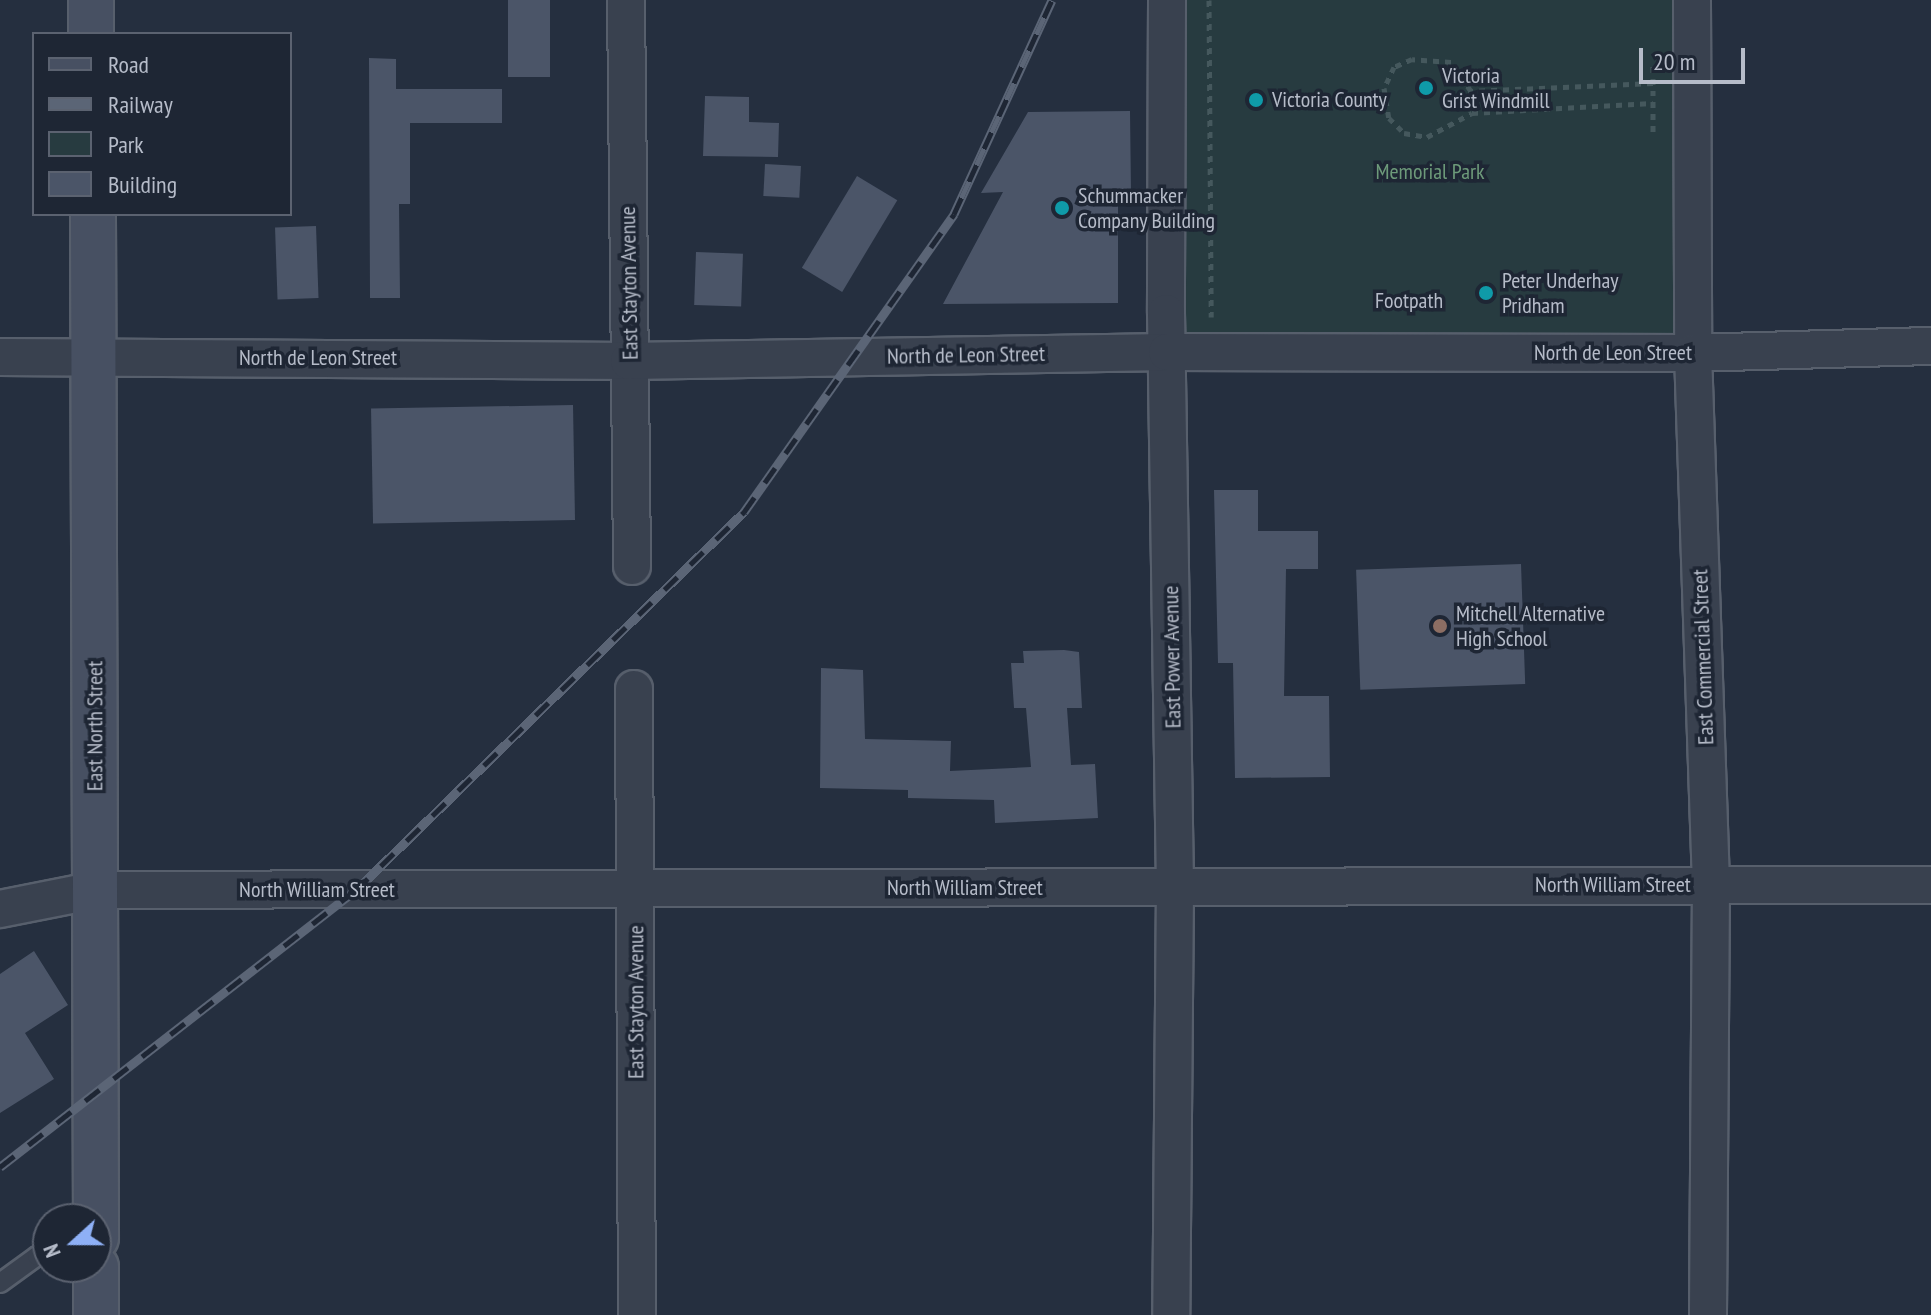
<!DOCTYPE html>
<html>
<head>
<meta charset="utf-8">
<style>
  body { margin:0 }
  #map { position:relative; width:1931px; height:1315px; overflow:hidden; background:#252f3f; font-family:"PT Sans Narrow",sans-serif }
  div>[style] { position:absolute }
  .green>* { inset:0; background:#273b40; transform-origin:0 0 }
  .building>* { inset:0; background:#4b5568; transform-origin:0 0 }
  .path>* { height:5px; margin-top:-2.5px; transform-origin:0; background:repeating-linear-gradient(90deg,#45585d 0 6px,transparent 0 12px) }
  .roads { filter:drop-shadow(2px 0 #575f6c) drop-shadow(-2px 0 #575f6c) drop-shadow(0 2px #575f6c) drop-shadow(0 -2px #575f6c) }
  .lane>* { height:18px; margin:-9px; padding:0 9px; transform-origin:9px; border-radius:9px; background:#39414f }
  .street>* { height:36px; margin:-18px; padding:0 18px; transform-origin:18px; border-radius:18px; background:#39414f }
  .secondary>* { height:44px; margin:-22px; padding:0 22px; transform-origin:22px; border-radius:22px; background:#475062 }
  .rail>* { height:9px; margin-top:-4.5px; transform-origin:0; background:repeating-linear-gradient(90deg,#1e2634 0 18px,#5b6576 0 36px); box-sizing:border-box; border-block:2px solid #5b6576 }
  .dots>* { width:22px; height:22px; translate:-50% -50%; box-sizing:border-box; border:4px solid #1e2634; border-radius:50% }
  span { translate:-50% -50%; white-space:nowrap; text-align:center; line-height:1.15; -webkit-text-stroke:7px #1e2634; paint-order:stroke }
  .poi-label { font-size:22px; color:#b6bcc9 }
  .left { translate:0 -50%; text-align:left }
  .park-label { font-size:22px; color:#6d9a7a }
  .street-label { font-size:22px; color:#b6bcc9 }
  .legend { position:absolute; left:32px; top:32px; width:260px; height:184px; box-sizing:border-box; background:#1e2634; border:2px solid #5b6270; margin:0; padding:10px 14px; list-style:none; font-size:24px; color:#b6bcc9 }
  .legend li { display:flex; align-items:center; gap:16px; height:40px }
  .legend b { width:40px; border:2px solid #5b6270 }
  .north { position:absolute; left:32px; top:1203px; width:80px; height:80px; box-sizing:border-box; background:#1e2634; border:2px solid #5b6270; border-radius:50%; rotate:249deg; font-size:22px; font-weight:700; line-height:32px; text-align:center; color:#b6bcc9 }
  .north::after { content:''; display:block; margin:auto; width:28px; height:36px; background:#8eb0f6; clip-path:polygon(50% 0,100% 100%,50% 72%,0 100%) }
  .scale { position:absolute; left:1639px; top:48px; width:106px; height:36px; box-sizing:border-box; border:4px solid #b6bcc9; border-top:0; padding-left:10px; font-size:24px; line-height:28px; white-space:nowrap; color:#b6bcc9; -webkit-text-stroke:6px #1e2634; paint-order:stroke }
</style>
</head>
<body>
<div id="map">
  <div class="green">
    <div style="left:1174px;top:0;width:509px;height:345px"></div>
  </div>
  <div class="building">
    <div style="left:508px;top:0;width:42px;height:77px"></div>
    <div style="clip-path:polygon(369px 58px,396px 59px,396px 89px,502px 89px,502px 123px,410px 123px,410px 204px,399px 204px,400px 298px,370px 298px)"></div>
    <div style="clip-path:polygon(705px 96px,749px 97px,749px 122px,779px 123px,778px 157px,703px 156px)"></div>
    <div style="clip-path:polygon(1130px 111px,1131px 193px,1118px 193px,1118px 303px,943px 304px,1003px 192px,981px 193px,1028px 112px)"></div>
    <div style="left:765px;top:164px;width:36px;height:32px;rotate:3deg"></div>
    <div style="left:857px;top:176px;width:47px;height:107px;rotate:31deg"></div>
    <div style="left:316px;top:226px;width:72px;height:41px;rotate:88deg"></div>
    <div style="left:696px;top:252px;width:47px;height:53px;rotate:2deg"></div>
    <div style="left:573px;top:405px;width:115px;height:202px;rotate:89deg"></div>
    <div style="clip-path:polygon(1214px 490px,1258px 490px,1258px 531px,1318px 531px,1318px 569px,1286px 569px,1284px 696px,1329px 696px,1330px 777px,1235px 778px,1233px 663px,1218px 663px)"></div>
    <div style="left:1521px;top:564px;width:120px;height:165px;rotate:88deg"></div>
    <div style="clip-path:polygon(1064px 650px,1079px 652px,1082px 708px,1067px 708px,1071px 765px,1095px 764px,1098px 818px,995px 823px,994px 800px,908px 798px,908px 790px,820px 788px,821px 668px,863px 670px,865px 739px,951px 741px,950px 771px,1031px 767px,1026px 708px,1014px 708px,1011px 663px,1024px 663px,1023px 651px)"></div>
    <div style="clip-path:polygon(34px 951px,68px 1005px,25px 1033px,54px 1079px,0 1113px,0 974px)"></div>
  </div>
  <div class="path">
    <div style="left:1209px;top:0;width:317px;rotate:89.6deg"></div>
    <div style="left:1653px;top:66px;width:66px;rotate:90deg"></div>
    <div style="left:1653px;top:83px;width:182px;rotate:177.5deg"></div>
    <div style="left:1471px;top:91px;width:35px;rotate:-125deg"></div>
    <div style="left:1451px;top:62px;width:39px;rotate:-176deg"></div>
    <div style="left:1412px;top:59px;width:20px;rotate:156deg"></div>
    <div style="left:1394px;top:67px;width:23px;rotate:115deg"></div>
    <div style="left:1384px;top:88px;width:30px;rotate:81deg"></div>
    <div style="left:1389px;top:118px;width:21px;rotate:45deg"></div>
    <div style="left:1404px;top:133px;width:23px;rotate:10deg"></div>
    <div style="left:1427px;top:137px;width:51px;rotate:-28.1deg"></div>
    <div style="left:1472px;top:113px;width:181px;rotate:-3.2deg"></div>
    <div style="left:1471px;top:91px;width:22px;rotate:87deg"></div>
  </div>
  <div class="roads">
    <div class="lane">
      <div style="left:0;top:1283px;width:46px;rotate:-36.1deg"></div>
      <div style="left:37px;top:1256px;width:11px;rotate:-5deg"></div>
    </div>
    <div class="street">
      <div style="left:626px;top:0;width:566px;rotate:89.39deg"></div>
      <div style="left:1167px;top:0;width:313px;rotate:90.2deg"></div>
      <div style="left:1166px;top:313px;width:575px;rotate:89.1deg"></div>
      <div style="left:1175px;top:888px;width:427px;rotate:90.5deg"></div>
      <div style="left:1692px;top:0;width:353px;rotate:89.8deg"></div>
      <div style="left:1693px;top:353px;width:532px;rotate:88.06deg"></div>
      <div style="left:1711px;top:885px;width:430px;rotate:90.4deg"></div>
      <div style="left:0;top:357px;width:629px;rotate:0.36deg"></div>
      <div style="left:629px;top:361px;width:538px;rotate:-0.96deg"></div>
      <div style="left:1167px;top:352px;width:526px;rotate:0.11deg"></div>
      <div style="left:1693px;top:353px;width:238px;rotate:-1.7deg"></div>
      <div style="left:634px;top:689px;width:626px;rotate:89.73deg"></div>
      <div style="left:0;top:909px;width:98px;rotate:-11.2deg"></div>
      <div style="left:96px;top:890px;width:1835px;rotate:-0.16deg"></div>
    </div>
    <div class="secondary">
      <div style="left:91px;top:0;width:34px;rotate:90deg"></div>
      <div style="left:93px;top:214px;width:1024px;rotate:89.83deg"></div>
      <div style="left:96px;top:1315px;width:48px;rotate:-90deg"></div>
    </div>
  </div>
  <div class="rail">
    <div style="left:0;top:1167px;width:450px;rotate:-37.9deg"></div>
    <div style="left:355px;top:891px;width:543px;rotate:-44.25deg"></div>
    <div style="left:744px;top:512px;width:365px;rotate:-54.8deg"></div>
    <div style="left:954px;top:214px;width:235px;rotate:-65.4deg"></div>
  </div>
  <div class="dots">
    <div style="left:1426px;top:88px;background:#0f9aa8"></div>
    <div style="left:1256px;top:100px;background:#0f9aa8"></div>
    <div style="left:1062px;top:208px;background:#0f9aa8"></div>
    <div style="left:1486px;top:293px;background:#0f9aa8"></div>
    <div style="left:1440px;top:626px;background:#8d6e63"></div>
  </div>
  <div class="poi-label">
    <span class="left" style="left:1442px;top:88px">Victoria<br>Grist Windmill</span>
    <span class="left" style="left:1272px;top:100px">Victoria County</span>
    <span class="left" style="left:1078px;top:208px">Schummacker<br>Company Building</span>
    <span class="left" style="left:1502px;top:293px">Peter Underhay<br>Pridham</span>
    <span class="left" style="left:1456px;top:626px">Mitchell Alternative<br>High School</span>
  </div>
  <div class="park-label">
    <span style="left:1430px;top:172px">Memorial Park</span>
  </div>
  <div class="street-label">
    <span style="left:629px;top:283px;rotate:-91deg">East Stayton Avenue</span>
    <span style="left:1409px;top:301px">Footpath</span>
    <span style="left:1613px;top:353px">North de Leon Street</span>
    <span style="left:966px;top:355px;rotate:-1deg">North de Leon Street</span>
    <span style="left:318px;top:358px">North de Leon Street</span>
    <span style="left:1172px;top:657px;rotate:-91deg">East Power Avenue</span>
    <span style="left:1703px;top:657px;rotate:-92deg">East Commercial Street</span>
    <span style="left:95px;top:726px;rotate:-90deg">East North Street</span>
    <span style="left:1613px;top:885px">North William Street</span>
    <span style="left:965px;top:888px">North William Street</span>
    <span style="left:317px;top:890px">North William Street</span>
    <span style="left:636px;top:1002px;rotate:-90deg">East Stayton Avenue</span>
  </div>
  <ul class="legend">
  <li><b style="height:10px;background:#475062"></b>Road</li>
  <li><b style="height:10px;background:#5b6576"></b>Railway</li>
  <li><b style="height:22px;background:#273b40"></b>Park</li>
  <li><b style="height:22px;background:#4b5568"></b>Building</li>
  </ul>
  <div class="north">N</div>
  <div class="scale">20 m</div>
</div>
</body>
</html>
